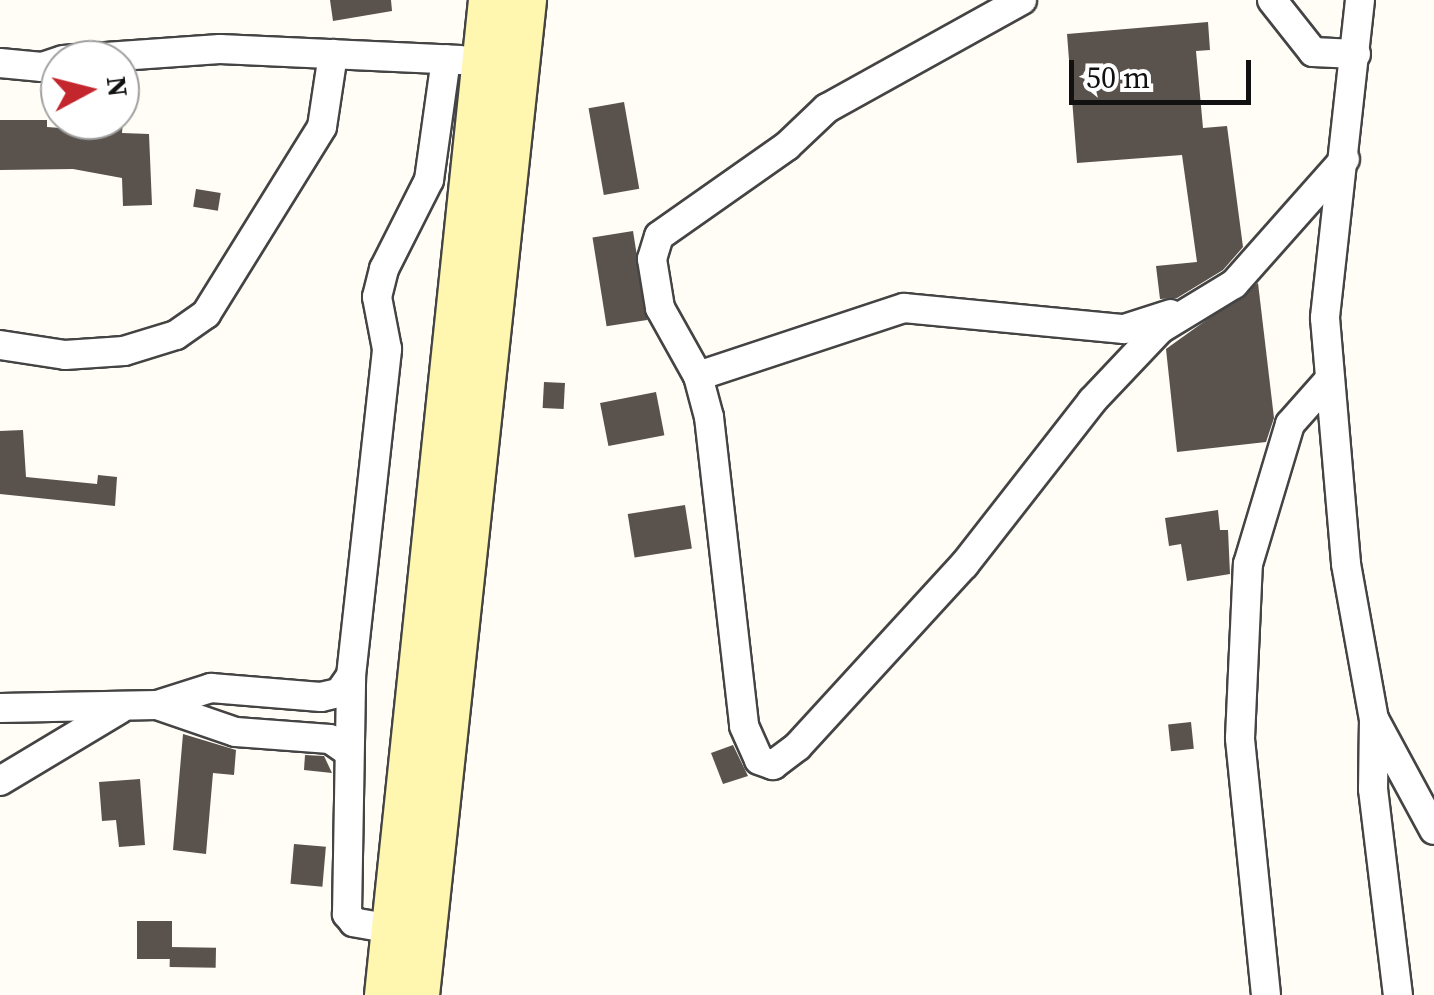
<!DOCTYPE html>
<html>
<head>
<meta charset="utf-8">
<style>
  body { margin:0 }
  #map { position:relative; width:1434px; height:995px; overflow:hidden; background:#fffdf5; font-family:"Source Serif 4",serif }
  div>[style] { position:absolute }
  .building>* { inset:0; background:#5a524d; transform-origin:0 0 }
  .roads { filter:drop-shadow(2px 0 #444) drop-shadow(-2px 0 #444) drop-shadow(0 2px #444) drop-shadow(0 -2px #444) }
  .street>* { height:28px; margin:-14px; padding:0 14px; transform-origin:14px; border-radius:14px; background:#fff }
  .secondary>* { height:40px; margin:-20px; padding:0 20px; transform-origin:20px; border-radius:20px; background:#fff6b0 }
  span { translate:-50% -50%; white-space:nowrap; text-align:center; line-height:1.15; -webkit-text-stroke:10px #fff; paint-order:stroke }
  .north { position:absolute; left:40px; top:40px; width:100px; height:100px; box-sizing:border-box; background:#fff; border:2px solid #a0a0a0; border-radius:50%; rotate:83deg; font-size:28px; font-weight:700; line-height:40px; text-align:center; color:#111 }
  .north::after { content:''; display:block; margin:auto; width:35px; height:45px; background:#c4262e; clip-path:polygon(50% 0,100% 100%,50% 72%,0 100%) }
  .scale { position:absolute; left:1069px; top:60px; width:182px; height:45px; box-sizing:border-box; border:5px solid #111; border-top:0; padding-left:12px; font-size:30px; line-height:35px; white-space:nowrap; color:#111; -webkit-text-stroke:8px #fff; paint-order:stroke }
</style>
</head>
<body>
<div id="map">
  <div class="building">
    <div style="clip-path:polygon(330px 0,391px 0,392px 11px,333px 21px)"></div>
    <div style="clip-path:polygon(1208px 22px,1210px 50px,1196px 51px,1203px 128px,1227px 126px,1243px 247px,1223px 270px,1177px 298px,1160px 299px,1156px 266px,1197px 262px,1182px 155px,1077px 163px,1067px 34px)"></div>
    <div style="left:624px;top:102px;width:88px;height:36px;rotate:80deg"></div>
    <div style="clip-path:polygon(0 120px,47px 120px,47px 127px,101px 131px,102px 120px,123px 120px,122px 133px,149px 134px,152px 205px,123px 206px,122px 178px,73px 169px,0 170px)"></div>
    <div style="left:196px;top:189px;width:25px;height:18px;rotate:9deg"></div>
    <div style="left:633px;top:231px;width:90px;height:41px;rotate:81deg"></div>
    <div style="clip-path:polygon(1258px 283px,1274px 418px,1266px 442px,1177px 452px,1166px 349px)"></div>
    <div style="left:544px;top:382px;width:21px;height:26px;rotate:3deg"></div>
    <div style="left:656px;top:392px;width:44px;height:57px;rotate:79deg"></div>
    <div style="clip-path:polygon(23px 430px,26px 477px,97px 484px,98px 475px,117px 477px,115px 506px,0 494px,0 431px)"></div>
    <div style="left:685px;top:505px;width:44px;height:58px;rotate:81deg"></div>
    <div style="clip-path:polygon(1218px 510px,1220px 530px,1228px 530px,1230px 574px,1187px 581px,1181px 544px,1169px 546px,1165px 518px)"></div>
    <div style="left:1191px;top:722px;width:27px;height:23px;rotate:84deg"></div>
    <div style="clip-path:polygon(183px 734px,236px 750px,234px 775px,213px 773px,206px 854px,173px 850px)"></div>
    <div style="clip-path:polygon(733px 745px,748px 776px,723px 784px,711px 753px)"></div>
    <div style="clip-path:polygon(305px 755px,324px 756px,332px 773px,304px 770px)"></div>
    <div style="clip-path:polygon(140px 779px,145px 845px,119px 847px,116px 820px,102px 821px,99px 782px)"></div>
    <div style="left:294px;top:844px;width:32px;height:40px;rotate:5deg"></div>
    <div style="left:137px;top:921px;width:35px;height:38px"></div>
    <div style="left:170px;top:947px;width:46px;height:20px;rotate:1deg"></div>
  </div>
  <div class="roads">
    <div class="street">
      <div style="left:1022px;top:0;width:223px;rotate:151deg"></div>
      <div style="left:827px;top:108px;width:55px;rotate:136.5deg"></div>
      <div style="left:787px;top:146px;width:156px;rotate:144.9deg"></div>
      <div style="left:659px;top:236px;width:24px;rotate:107deg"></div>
      <div style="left:652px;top:259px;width:50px;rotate:80.7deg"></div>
      <div style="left:660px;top:308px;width:78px;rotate:60.8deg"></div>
      <div style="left:698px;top:376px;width:42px;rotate:75deg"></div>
      <div style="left:709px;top:417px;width:311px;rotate:83.5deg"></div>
      <div style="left:744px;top:726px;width:37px;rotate:66deg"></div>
      <div style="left:759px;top:760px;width:15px;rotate:20deg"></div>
      <div style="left:773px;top:765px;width:31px;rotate:-37deg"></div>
      <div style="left:798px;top:746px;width:246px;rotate:-47.5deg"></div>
      <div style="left:964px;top:565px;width:208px;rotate:-52deg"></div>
      <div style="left:1092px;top:401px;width:99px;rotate:-46.6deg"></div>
      <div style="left:1160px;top:329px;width:87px;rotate:-31.3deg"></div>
      <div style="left:1234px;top:284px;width:167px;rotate:-48.4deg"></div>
      <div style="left:1272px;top:0;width:66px;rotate:51.7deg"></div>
      <div style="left:1313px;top:52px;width:43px;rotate:2.7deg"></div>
      <div style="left:1360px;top:0;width:320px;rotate:96.3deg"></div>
      <div style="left:1325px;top:318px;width:247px;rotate:85.1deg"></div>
      <div style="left:1346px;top:564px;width:158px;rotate:79.8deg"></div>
      <div style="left:1374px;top:719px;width:70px;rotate:90.8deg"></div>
      <div style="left:1373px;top:789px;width:208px;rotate:83.1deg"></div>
      <div style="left:63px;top:60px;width:157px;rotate:-4deg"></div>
      <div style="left:220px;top:49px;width:241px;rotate:2.6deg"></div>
      <div style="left:0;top:63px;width:42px;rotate:5.4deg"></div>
      <div style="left:42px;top:67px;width:19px;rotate:-18deg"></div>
      <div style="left:0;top:345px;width:66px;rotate:8.7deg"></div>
      <div style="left:65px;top:355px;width:59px;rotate:-3.9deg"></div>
      <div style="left:124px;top:351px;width:54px;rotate:-17.1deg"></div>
      <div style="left:176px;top:335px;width:37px;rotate:-35deg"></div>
      <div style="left:206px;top:314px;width:220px;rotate:-58.2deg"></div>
      <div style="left:322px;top:127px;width:74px;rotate:-81.4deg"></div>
      <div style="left:698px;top:376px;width:217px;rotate:-18.3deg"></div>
      <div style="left:904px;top:308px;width:221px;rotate:5.5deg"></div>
      <div style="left:1124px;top:329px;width:49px;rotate:-17.7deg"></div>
      <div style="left:157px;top:705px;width:83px;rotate:18.9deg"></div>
      <div style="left:236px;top:732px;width:94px;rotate:4.3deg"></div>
      <div style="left:330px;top:739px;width:19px;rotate:35deg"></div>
      <div style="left:0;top:708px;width:157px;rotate:-1.1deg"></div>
      <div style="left:157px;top:705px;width:57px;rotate:-17.5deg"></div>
      <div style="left:211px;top:688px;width:110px;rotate:4.7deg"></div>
      <div style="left:321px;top:697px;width:18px;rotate:-13deg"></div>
      <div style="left:339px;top:693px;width:21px;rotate:-55deg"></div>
      <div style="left:1374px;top:719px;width:126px;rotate:61.6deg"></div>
      <div style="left:0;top:781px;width:140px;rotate:-31deg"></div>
      <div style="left:392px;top:929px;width:39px;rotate:-170deg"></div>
      <div style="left:354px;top:922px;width:11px;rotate:-131deg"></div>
      <div style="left:347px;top:914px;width:238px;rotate:-89deg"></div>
      <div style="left:351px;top:676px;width:329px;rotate:-83.7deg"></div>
      <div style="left:387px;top:349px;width:53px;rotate:-100.9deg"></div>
      <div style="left:377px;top:297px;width:29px;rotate:-76deg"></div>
      <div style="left:384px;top:269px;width:100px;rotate:-63.2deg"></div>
      <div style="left:429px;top:180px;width:122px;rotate:-82deg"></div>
      <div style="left:1266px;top:995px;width:258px;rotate:-95.8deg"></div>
      <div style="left:1240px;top:738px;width:174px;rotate:-87.4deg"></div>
      <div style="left:1248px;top:564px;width:146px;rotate:-73.3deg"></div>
      <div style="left:1290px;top:424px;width:60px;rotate:-48.4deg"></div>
    </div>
    <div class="secondary">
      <div style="left:385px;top:995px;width:1000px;rotate:-84.03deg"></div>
      <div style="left:419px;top:995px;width:1001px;rotate:-83.86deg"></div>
    </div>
  </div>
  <div class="north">N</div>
  <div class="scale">50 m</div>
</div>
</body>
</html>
